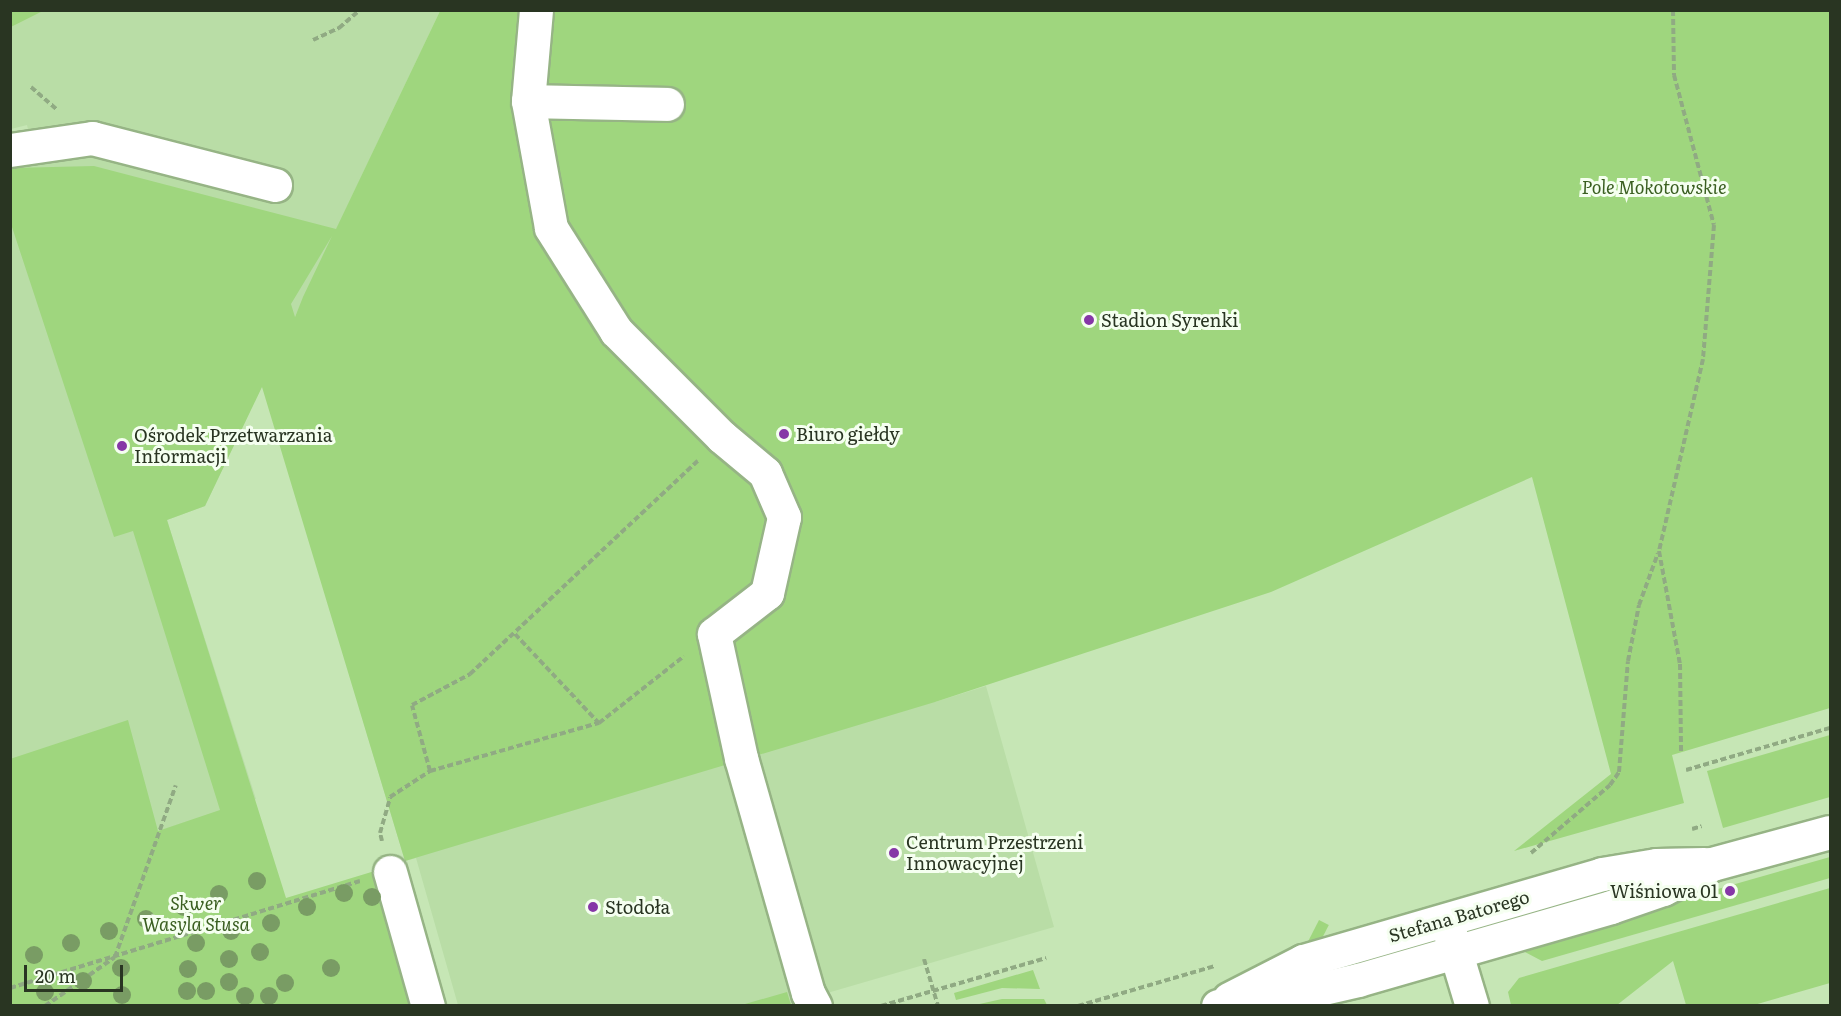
<!DOCTYPE html>
<html>
<head>
<meta charset="utf-8">
<style>
  body { margin:0 }
  #map { position:relative; width:1841px; height:1016px; overflow:hidden; background:#c6e6b5; font-family:Literata,serif }
  div>[style] { position:absolute }
  .built>* { inset:0; background:#b9dda6 }
  .green>* { inset:0; background:#9fd67e; transform-origin:0 0 }
  .path>* { height:4px; margin-top:-2px; transform-origin:0; background:repeating-linear-gradient(90deg,#90aa83 0 6px,transparent 0 9px) }
  .roads { filter:drop-shadow(2px 0 #96b485) drop-shadow(-2px 0 #96b485) drop-shadow(0 2px #96b485) drop-shadow(0 -2px #96b485) }
  .minor>* { height:33px; margin:-16.5px; padding:0 16.5px; transform-origin:16.5px; border-radius:16.5px; background:#fff }
  .trees>* { width:18px; height:18px; margin:-9px; border-radius:50%; background:#799c64 }
  .dots>* { width:16px; height:16px; translate:-50% -50%; box-sizing:border-box; border:3px solid #f5fff0; border-radius:50% }
  span { translate:-50% -50%; white-space:nowrap; text-align:center; line-height:1.15; -webkit-text-stroke:6px #f5fff0; paint-order:stroke }
  .park-label { font-size:18px; color:#3a5f21; font-style:italic }
  .poi-label { font-size:18px; color:#293522 }
  .left { translate:0 -50%; text-align:left }
  .right { translate:-100% -50%; text-align:right }
  .street-label { font-size:18px; color:#293522 }
  .frame { position:absolute; inset:0; border:12px solid #293522; pointer-events:none }
  .scale { position:absolute; left:24px; top:965px; width:99px; height:27px; box-sizing:border-box; border:3px solid #293522; border-top:0; padding-left:8px; font-size:18px; line-height:21px; white-space:nowrap; color:#293522; -webkit-text-stroke:4px #f5fff0; paint-order:stroke }
</style>
</head>
<body>
<div id="map">
  <div class="built">
    <div style="clip-path:polygon(43px 11px,440px 11px,205px 506px,167px 520px,256px 799px,11px 880px,10px 168px,36px 165px,27px 125px,11px 129px,11px 27px)"></div>
    <div style="clip-path:polygon(986px 686px,1054px 927px,786px 1005px,458px 1005px,416px 858px,405px 861px,359px 707px,410px 692px,935px 702px)"></div>
  </div>
  <div class="green">
    <div style="clip-path:polygon(11px 10px,43px 10px,43px 11px,11px 27px)"></div>
    <div style="clip-path:polygon(evenodd,440px 11px,1830px 11px,1830px 708px,1672px 755px,1684px 803px,1514px 851px,1611px 774px,1532px 477px,1271px 592px,935px 702px,405px 861px,262px 387px,205px 506px,167px 520px,286px 898px,378px 870px,418px 1005px,11px 1005px,10px 759px,128px 720px,158px 831px,220px 810px,133px 531px,114px 537px,11px 224px,11px 168px,94px 166px,336px 229px,440px 11px,332px 236px,303px 297px,295px 317px,291px 304px,332px 236px)"></div>
    <div style="clip-path:polygon(1830px 735px,1830px 797px,1723px 828px,1707px 771px)"></div>
    <div style="clip-path:polygon(1830px 857px,1830px 878px,1542px 961px,1521px 950px,1521px 945px)"></div>
    <div style="clip-path:polygon(1830px 888px,1830px 983px,1754px 1005px,1686px 1005px,1673px 961px,1617px 1005px,1511px 1005px,1508px 992px,1519px 978px)"></div>
    <div style="left:1319px;top:920px;width:11px;height:256px;rotate:27deg"></div>
    <div style="clip-path:polygon(1033px 970px,1040px 989px,1002px 988px,956px 1000px,954px 993px)"></div>
    <div style="clip-path:polygon(787px 992px,791px 1005px,741px 1005px,745px 1004px)"></div>
    <div style="clip-path:polygon(1002px 999px,1044px 999px,1047px 1005px,975px 1005px)"></div>
  </div>
  <div class="path">
    <div style="left:1673px;top:10px;width:65px;rotate:89.1deg"></div>
    <div style="left:1674px;top:75px;width:155px;rotate:75.1deg"></div>
    <div style="left:1714px;top:225px;width:134px;rotate:94.7deg"></div>
    <div style="left:1703px;top:359px;width:197px;rotate:102.9deg"></div>
    <div style="left:1659px;top:551px;width:115px;rotate:79.5deg"></div>
    <div style="left:1680px;top:664px;width:88px;rotate:89.3deg"></div>
    <div style="left:313px;top:40px;width:29px;rotate:-25deg"></div>
    <div style="left:339px;top:28px;width:28px;rotate:-41deg"></div>
    <div style="left:31px;top:87px;width:35px;rotate:41deg"></div>
    <div style="left:515px;top:634px;width:122px;rotate:46.7deg"></div>
    <div style="left:1686px;top:770px;width:150px;rotate:-16.3deg"></div>
    <div style="left:430px;top:771px;width:68px;rotate:-105.3deg"></div>
    <div style="left:412px;top:705px;width:66px;rotate:-28.1deg"></div>
    <div style="left:470px;top:674px;width:312px;rotate:-43.1deg"></div>
    <div style="left:1692px;top:829px;width:10px;rotate:-17deg"></div>
    <div style="left:382px;top:841px;width:8px;rotate:-104deg"></div>
    <div style="left:380px;top:833px;width:37px;rotate:-74deg"></div>
    <div style="left:390px;top:797px;width:48px;rotate:-33deg"></div>
    <div style="left:430px;top:771px;width:176px;rotate:-15.9deg"></div>
    <div style="left:599px;top:723px;width:108px;rotate:-38.2deg"></div>
    <div style="left:1531px;top:853px;width:104px;rotate:-40.7deg"></div>
    <div style="left:1610px;top:785px;width:16px;rotate:-55deg"></div>
    <div style="left:1619px;top:772px;width:111px;rotate:-85.4deg"></div>
    <div style="left:1628px;top:661px;width:57px;rotate:-78.9deg"></div>
    <div style="left:1639px;top:605px;width:55px;rotate:-69.9deg"></div>
    <div style="left:924px;top:959px;width:49px;rotate:73.4deg"></div>
    <div style="left:10px;top:988px;width:366px;rotate:-17deg"></div>
    <div style="left:45px;top:1006px;width:85px;rotate:-35deg"></div>
    <div style="left:115px;top:957px;width:182px;rotate:-70.5deg"></div>
    <div style="left:881px;top:1006px;width:172px;rotate:-16.2deg"></div>
    <div style="left:1078px;top:1006px;width:143px;rotate:-16.3deg"></div>
  </div>
  <div class="roads">
    <div class="minor">
      <div style="left:536px;top:10px;width:91px;rotate:95deg"></div>
      <div style="left:528px;top:101px;width:129px;rotate:79.7deg"></div>
      <div style="left:551px;top:228px;width:122px;rotate:57.7deg"></div>
      <div style="left:616px;top:331px;width:150px;rotate:45deg"></div>
      <div style="left:722px;top:437px;width:56px;rotate:39.9deg"></div>
      <div style="left:765px;top:473px;width:48px;rotate:66.6deg"></div>
      <div style="left:784px;top:517px;width:78px;rotate:102.6deg"></div>
      <div style="left:767px;top:593px;width:67px;rotate:142.3deg"></div>
      <div style="left:714px;top:634px;width:127px;rotate:77.7deg"></div>
      <div style="left:741px;top:758px;width:244px;rotate:74.1deg"></div>
      <div style="left:808px;top:993px;width:15px;rotate:62deg"></div>
      <div style="left:528px;top:101px;width:139px;rotate:1.2deg"></div>
      <div style="left:10px;top:150px;width:83px;rotate:-8.3deg"></div>
      <div style="left:92px;top:138px;width:189px;rotate:14.4deg"></div>
      <div style="left:390px;top:872px;width:139px;rotate:74.2deg"></div>
      <div style="left:1449px;top:930px;width:79px;rotate:73.2deg"></div>
      <div style="left:1229px;top:999px;width:83px;rotate:-27.2deg"></div>
      <div style="left:1303px;top:961px;width:311px;rotate:-16.2deg"></div>
      <div style="left:1602px;top:874px;width:55px;rotate:-9.5deg"></div>
      <div style="left:1656px;top:865px;width:48px;rotate:-1.2deg"></div>
      <div style="left:1218px;top:1006px;width:49px;rotate:-5.8deg"></div>
      <div style="left:1267px;top:1001px;width:93px;rotate:-13deg"></div>
      <div style="left:1358px;top:980px;width:263px;rotate:-16.1deg"></div>
      <div style="left:1611px;top:907px;width:55px;rotate:-19.1deg"></div>
      <div style="left:1663px;top:889px;width:55px;rotate:-27deg"></div>
      <div style="left:1712px;top:864px;width:122px;rotate:-15.2deg"></div>
    </div>
  </div>
  <div class="trees">
    <div style="left:257px;top:881px"></div>
    <div style="left:344px;top:893px"></div>
    <div style="left:219px;top:894px"></div>
    <div style="left:372px;top:897px"></div>
    <div style="left:184px;top:907px"></div>
    <div style="left:307px;top:907px"></div>
    <div style="left:146px;top:919px"></div>
    <div style="left:271px;top:923px"></div>
    <div style="left:109px;top:931px"></div>
    <div style="left:231px;top:931px"></div>
    <div style="left:71px;top:943px"></div>
    <div style="left:196px;top:943px"></div>
    <div style="left:260px;top:952px"></div>
    <div style="left:34px;top:955px"></div>
    <div style="left:229px;top:959px"></div>
    <div style="left:121px;top:968px"></div>
    <div style="left:331px;top:968px"></div>
    <div style="left:188px;top:969px"></div>
    <div style="left:83px;top:981px"></div>
    <div style="left:229px;top:982px"></div>
    <div style="left:285px;top:983px"></div>
    <div style="left:187px;top:991px"></div>
    <div style="left:206px;top:991px"></div>
    <div style="left:45px;top:992px"></div>
    <div style="left:122px;top:995px"></div>
    <div style="left:245px;top:996px"></div>
    <div style="left:269px;top:996px"></div>
  </div>
  <div class="dots">
    <div style="left:1089px;top:320px;background:#8637a7"></div>
    <div style="left:784px;top:434px;background:#8637a7"></div>
    <div style="left:122px;top:446px;background:#8637a7"></div>
    <div style="left:894px;top:853px;background:#8637a7"></div>
    <div style="left:1730px;top:891px;background:#8637a7"></div>
    <div style="left:593px;top:907px;background:#8637a7"></div>
  </div>
  <div class="park-label">
    <span style="left:1654px;top:187px">Pole Mokotowskie</span>
    <span style="left:196px;top:914px">Skwer<br>Wasyla Stusa</span>
  </div>
  <div class="poi-label">
    <span class="left" style="left:1101px;top:320px">Stadion Syrenki</span>
    <span class="left" style="left:796px;top:434px">Biuro giełdy</span>
    <span class="left" style="left:134px;top:446px">Ośrodek Przetwarzania<br>Informacji</span>
    <span class="left" style="left:906px;top:853px">Centrum Przestrzeni<br>Innowacyjnej</span>
    <span class="right" style="left:1718px;top:891px">Wiśniowa 01</span>
    <span class="left" style="left:605px;top:907px">Stodoła</span>
  </div>
  <div class="street-label">
    <span style="left:1459px;top:916px;rotate:-16deg">Stefana Batorego</span>
  </div>
  <div class="frame"></div>
  <div class="scale">20 m</div>
</div>
</body>
</html>
